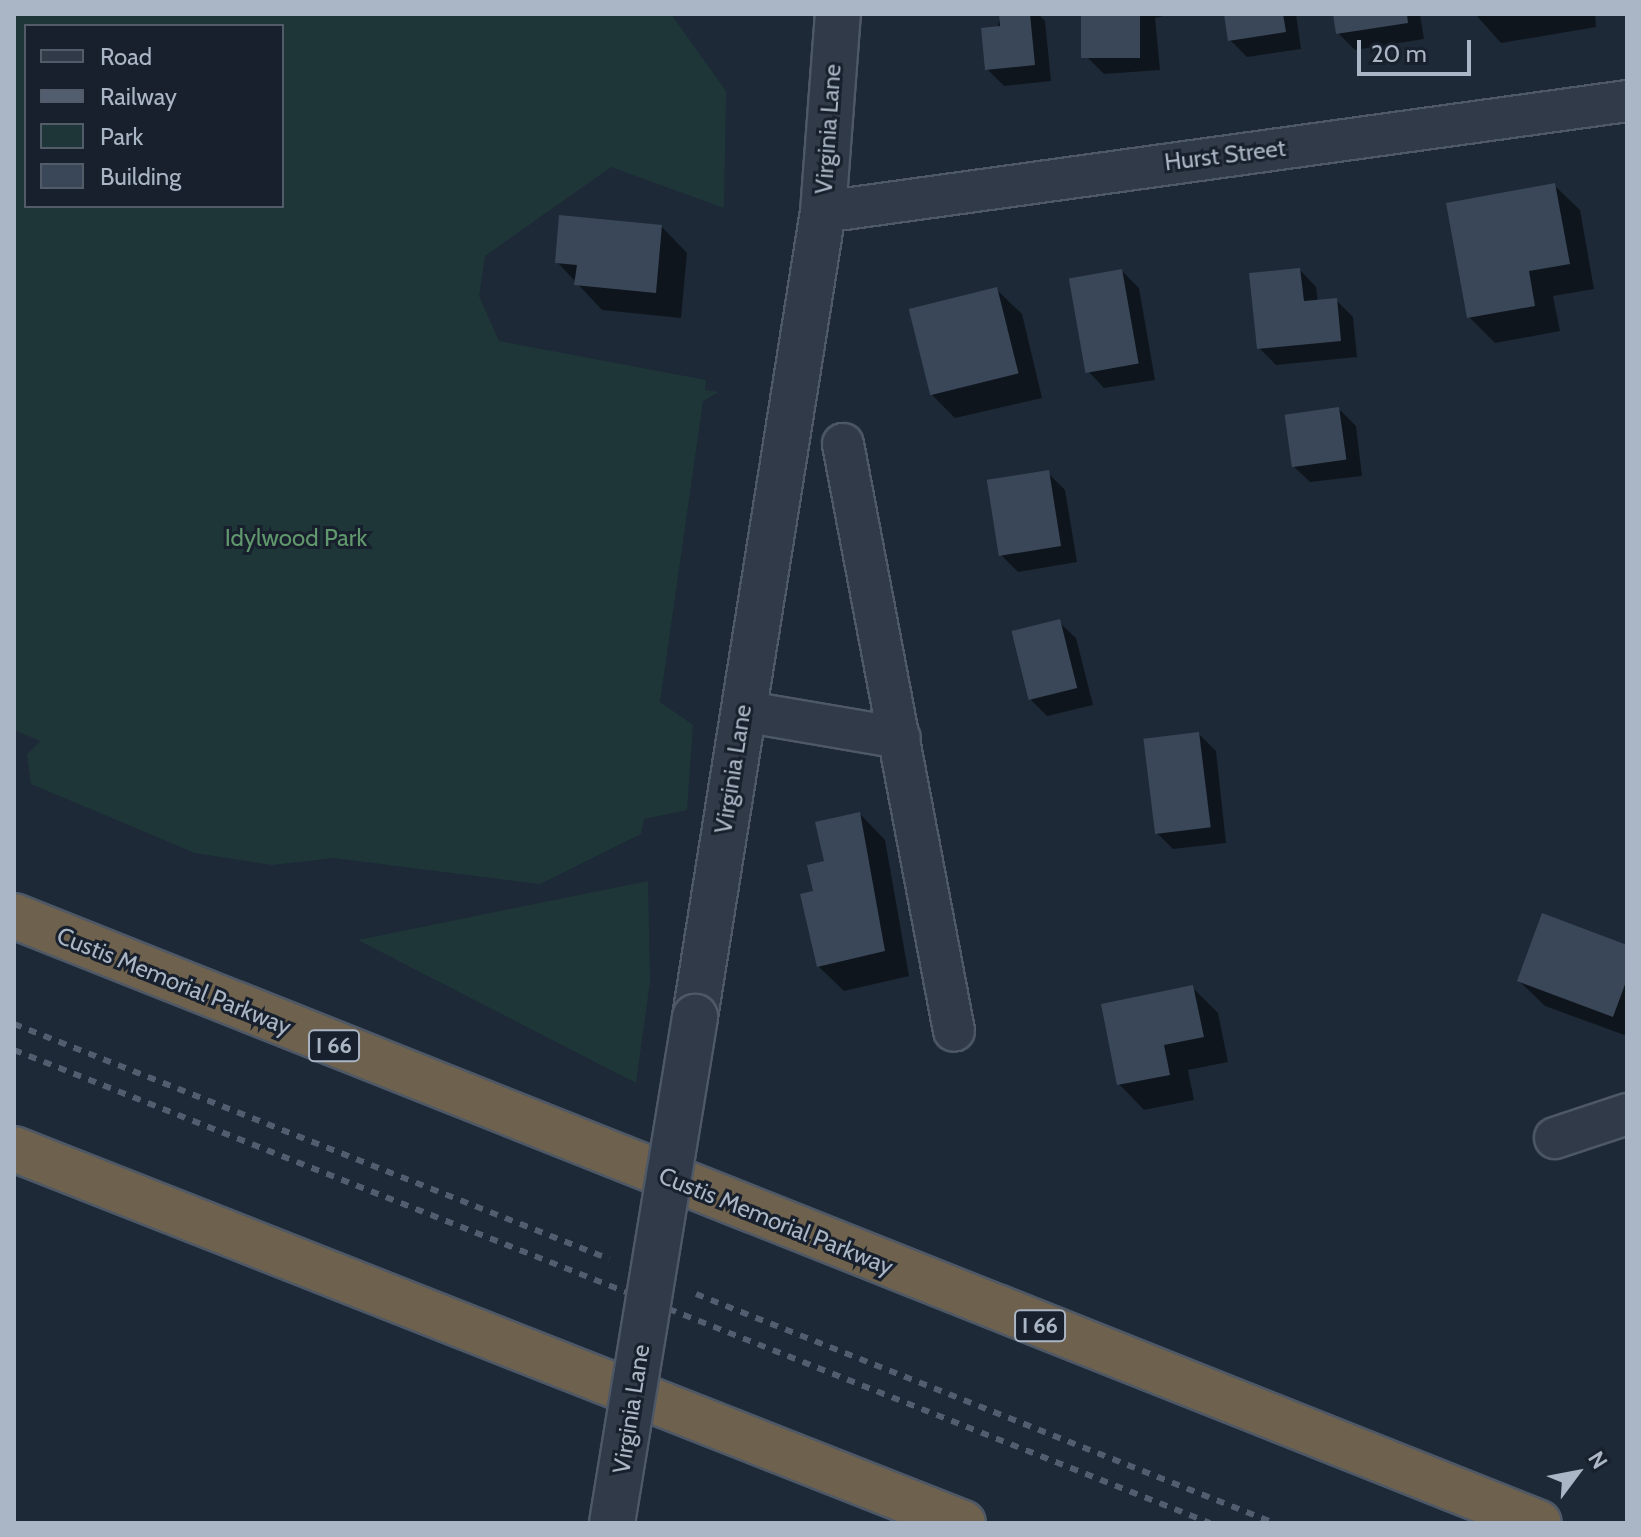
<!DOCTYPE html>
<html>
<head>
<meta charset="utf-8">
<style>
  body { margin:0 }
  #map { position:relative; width:1641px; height:1537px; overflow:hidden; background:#1d2937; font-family:Cabin,sans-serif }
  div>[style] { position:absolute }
  .green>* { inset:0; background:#1f3638 }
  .shadow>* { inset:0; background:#0007 }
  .building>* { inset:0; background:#394758; transform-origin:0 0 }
  .roads { filter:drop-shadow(2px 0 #4e5866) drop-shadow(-2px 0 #4e5866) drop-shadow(0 2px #4e5866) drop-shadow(0 -2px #4e5866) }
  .minor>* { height:40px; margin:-20px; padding:0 20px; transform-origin:20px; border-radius:20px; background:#313a48 }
  .tertiary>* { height:44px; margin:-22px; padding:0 22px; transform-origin:22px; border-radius:22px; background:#313a48 }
  .motorway>* { height:44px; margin:-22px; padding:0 22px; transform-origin:22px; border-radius:22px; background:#6e614d }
  .rail>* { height:6px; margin-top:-3px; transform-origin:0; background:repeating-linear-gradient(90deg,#525e6f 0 8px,transparent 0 16px) }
  .bridges { filter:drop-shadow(2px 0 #4e5866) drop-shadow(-2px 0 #4e5866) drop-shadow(0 2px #4e5866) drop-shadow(0 -2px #4e5866) }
  .tertiary-bridge>* { height:44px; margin:-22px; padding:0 22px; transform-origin:22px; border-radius:22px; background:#313a48 }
  span { translate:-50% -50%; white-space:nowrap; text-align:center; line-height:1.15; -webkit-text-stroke:6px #17202c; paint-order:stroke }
  .shield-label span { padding:2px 6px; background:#17202c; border:2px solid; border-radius:6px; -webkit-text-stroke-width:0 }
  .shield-label { font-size:22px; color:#aab5c5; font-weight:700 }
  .street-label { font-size:24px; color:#aab5c5 }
  .park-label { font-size:24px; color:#60976c }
  .frame { position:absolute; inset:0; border:16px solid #aab5c5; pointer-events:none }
  .legend { position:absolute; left:24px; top:24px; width:260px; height:184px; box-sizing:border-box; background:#17202c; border:2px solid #525c69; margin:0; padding:10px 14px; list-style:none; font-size:24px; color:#aab5c5 }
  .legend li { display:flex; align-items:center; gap:16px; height:40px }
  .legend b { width:40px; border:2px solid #525c69 }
  .north { position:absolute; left:1537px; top:1433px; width:80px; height:80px; -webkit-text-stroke:6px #17202c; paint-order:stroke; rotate:58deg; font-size:22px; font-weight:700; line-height:32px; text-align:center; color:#aab5c5 }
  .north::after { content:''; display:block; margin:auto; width:28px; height:36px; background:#aab5c5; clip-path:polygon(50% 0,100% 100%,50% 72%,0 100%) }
  .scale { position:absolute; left:1357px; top:40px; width:114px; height:36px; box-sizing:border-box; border:4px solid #aab5c5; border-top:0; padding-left:10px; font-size:24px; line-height:28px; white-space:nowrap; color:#aab5c5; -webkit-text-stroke:6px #17202c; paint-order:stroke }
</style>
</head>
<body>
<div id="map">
  <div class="green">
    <div style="clip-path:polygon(evenodd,14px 14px,671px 14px,726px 91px,724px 208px,611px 167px,485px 256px,479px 296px,499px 341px,706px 380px,705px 390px,719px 392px,703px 401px,660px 702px,693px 725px,687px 810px,644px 819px,641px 834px,540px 884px,334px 858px,272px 865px,195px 853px,31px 784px,27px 754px,41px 741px,14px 730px,14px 14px,26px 26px,282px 26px,282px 206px,26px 206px,26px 26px)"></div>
    <div style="clip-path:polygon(648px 881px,650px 981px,636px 1083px,358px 940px)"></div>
  </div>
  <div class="shadow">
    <div style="clip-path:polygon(1001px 14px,1038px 14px,1045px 21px,1051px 81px,1004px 86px,987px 69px)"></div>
    <div style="clip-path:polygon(1083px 14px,1172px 14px,1155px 18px,1160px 70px,1104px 74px,1087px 57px)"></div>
    <div style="clip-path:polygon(1226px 14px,1296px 14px,1301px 49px,1247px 57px,1230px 40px)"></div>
    <div style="clip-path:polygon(1335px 14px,1420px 14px,1424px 39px,1355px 50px,1338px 33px)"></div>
    <div style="clip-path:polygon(1475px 14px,1595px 14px,1596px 27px,1501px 43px)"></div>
    <div style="clip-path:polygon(1554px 185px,1580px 210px,1594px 289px,1553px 296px,1560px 331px,1495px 343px,1469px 317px)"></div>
    <div style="clip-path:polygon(662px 227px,687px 253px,681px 318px,602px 310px,557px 262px)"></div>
    <div style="clip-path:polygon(1300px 270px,1316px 287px,1318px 302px,1336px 300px,1353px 317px,1357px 357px,1276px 365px,1259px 348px)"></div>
    <div style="clip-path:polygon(1122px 271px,1139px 288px,1155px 380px,1104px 388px,1088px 371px)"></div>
    <div style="clip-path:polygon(996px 289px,1022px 314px,1042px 398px,955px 418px,930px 393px)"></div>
    <div style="clip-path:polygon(1339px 409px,1356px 426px,1362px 476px,1310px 482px,1293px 466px)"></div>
    <div style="clip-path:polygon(1048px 473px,1065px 490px,1077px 562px,1018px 572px,1001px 555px)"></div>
    <div style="clip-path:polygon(1059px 622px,1076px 638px,1093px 705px,1047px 716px,1030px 699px)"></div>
    <div style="clip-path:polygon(1199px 734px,1216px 751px,1226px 843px,1173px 849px,1156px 832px)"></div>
    <div style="clip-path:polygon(860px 814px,885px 840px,909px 976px,844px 991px,818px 966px,815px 892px)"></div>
    <div style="clip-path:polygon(1627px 947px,1627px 1036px,1545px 1006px,1519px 981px)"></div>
    <div style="clip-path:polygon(1193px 988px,1218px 1013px,1228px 1062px,1188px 1070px,1194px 1100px,1144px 1110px,1119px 1084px)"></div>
  </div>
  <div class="building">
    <div style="clip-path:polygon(999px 14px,1030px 14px,1035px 65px,985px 70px,981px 28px,1000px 26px)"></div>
    <div style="left:1081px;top:14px;width:59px;height:44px"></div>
    <div style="clip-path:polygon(1224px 14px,1283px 14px,1286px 32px,1228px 41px)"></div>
    <div style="clip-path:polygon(1333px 14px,1407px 14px,1408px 23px,1336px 34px)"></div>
    <div style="clip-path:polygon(1555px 183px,1570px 264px,1529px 271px,1535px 306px,1467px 318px,1446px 203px)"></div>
    <div style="clip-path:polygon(559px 215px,662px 225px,656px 293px,574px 285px,577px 265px,555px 263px)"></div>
    <div style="clip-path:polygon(1300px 268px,1304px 301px,1337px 298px,1341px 341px,1257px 349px,1249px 273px)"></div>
    <div style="left:1122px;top:269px;width:96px;height:54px;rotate:80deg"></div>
    <div style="left:997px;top:287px;width:89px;height:91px;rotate:76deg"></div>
    <div style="left:1339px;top:407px;width:53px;height:55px;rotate:82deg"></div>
    <div style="left:1049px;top:470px;width:77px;height:63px;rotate:81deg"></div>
    <div style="left:1060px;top:619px;width:71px;height:50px;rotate:76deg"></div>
    <div style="left:1199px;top:732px;width:96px;height:56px;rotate:83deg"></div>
    <div style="clip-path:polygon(860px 812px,885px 951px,817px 967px,800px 894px,813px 891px,807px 865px,824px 861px,815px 822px)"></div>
    <div style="clip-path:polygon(1542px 913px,1627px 945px,1627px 979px,1613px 1017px,1517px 981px)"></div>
    <div style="clip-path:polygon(1193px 985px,1204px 1037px,1164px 1045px,1170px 1075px,1117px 1085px,1101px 1004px)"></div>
  </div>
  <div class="roads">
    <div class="minor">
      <div style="left:823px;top:212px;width:812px;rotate:-7.86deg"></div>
      <div style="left:843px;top:444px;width:597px;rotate:79.29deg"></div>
      <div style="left:742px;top:711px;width:160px;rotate:9.7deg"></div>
      <div style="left:1555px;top:1138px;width:76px;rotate:-18.4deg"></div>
    </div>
    <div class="tertiary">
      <div style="left:695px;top:1017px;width:815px;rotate:-80.97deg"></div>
      <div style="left:823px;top:212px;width:199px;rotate:-85.7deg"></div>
    </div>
    <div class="motorway">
      <div style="left:14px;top:916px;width:1641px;rotate:21.7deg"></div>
      <div style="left:14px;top:1149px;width:1020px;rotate:21.51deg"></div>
    </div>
  </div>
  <div class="rail">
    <div style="left:14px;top:1024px;width:640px;rotate:21.55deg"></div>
    <div style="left:14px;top:1050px;width:1286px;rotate:21.58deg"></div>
    <div style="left:696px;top:1294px;width:622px;rotate:21.61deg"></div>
  </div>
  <div class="bridges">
    <div class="tertiary-bridge">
      <div style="left:612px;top:1523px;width:513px;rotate:-80.68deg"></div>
    </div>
  </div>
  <div class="shield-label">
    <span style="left:334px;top:1046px">I 66</span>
    <span style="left:1040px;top:1326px">I 66</span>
  </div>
  <div class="street-label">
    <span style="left:828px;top:129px;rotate:-86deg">Virginia Lane</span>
    <span style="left:1225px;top:155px;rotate:-7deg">Hurst Street</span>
    <span style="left:733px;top:769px;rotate:-81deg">Virginia Lane</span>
    <span style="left:174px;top:981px;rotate:22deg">Custis Memorial Parkway</span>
    <span style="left:776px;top:1221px;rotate:22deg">Custis Memorial Parkway</span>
    <span style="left:631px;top:1409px;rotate:-81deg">Virginia Lane</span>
  </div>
  <div class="park-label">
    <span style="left:296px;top:538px">Idylwood Park</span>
  </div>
  <div class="frame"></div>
  <ul class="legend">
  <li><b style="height:10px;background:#313a48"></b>Road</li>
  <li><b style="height:10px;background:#525e6f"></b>Railway</li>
  <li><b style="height:22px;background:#1f3638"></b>Park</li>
  <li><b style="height:22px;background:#394758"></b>Building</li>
  </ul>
  <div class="north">N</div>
  <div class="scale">20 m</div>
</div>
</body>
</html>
